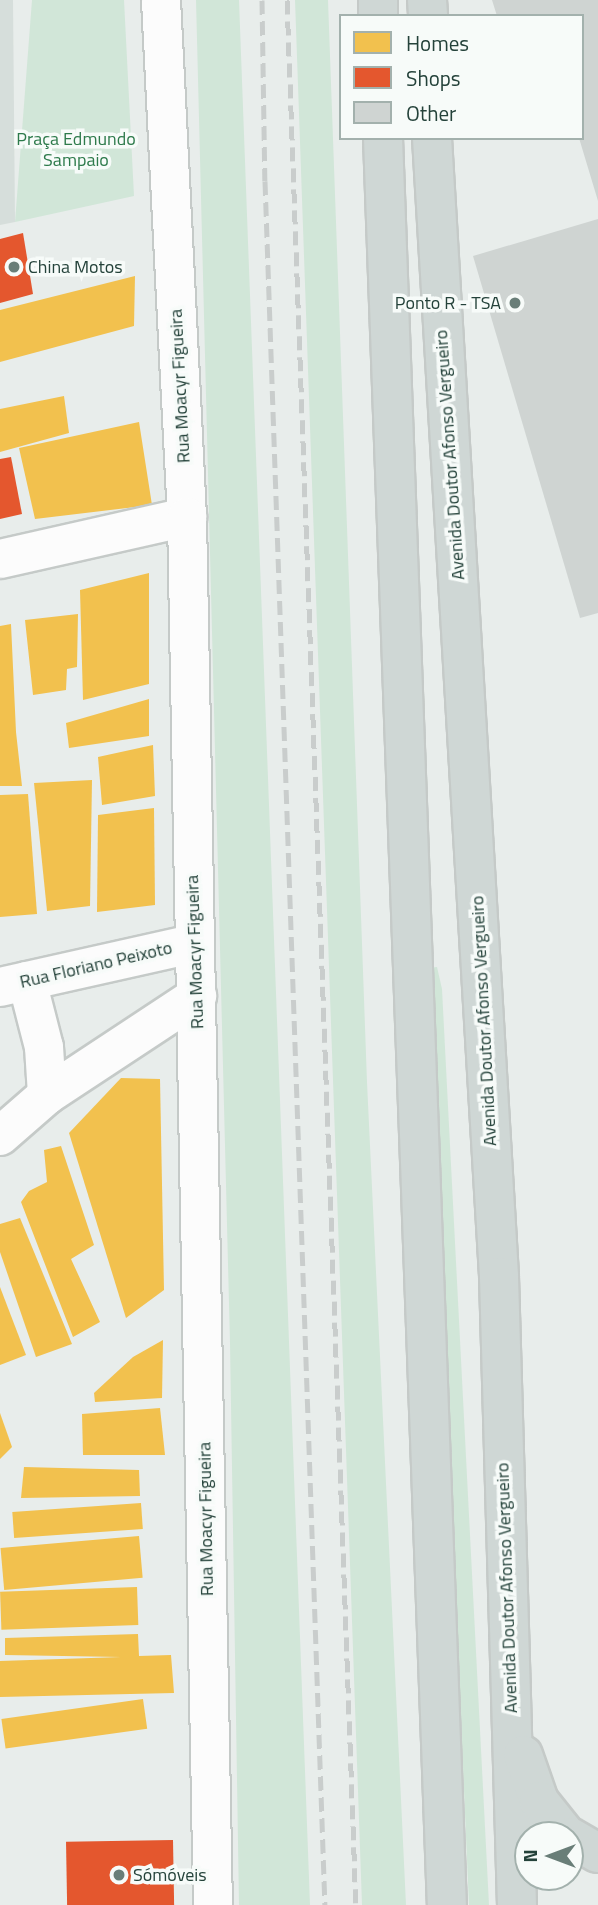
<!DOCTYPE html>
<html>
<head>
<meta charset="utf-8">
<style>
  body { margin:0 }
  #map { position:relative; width:598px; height:1905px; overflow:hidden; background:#e8edeb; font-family:"Titillium Web",sans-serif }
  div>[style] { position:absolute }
  .built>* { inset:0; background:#d6dedb }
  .green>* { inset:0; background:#d1e6d8 }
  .homes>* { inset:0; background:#f2c14e; transform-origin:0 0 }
  .shops>* { inset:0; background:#e4572e; transform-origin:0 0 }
  .building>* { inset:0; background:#cfd4d2 }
  .roads { filter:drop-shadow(2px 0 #c5cac8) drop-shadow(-2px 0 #c5cac8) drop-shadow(0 2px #c5cac8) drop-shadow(0 -2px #c5cac8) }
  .minor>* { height:38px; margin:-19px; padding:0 19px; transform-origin:19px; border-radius:19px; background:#fcfcfc }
  .secondary>* { height:38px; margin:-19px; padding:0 19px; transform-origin:19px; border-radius:19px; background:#fcfcfc }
  .primary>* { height:38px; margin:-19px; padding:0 19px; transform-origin:19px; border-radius:19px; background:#cfd7d5 }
  .rail>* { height:5px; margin-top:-2.5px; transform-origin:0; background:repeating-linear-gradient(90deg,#c9cdcc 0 14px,transparent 0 21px) }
  .dots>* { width:19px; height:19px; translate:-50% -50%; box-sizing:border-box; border:4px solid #f7fbf9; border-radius:50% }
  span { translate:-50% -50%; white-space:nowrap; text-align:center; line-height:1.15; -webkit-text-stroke:7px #f7fbf9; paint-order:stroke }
  .park-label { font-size:18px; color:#2d7a4b }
  .poi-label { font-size:18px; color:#24423a }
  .left { translate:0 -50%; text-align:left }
  .right { translate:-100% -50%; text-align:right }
  .street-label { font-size:18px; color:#24423a }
  .legend { position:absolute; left:339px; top:14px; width:245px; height:126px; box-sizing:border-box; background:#f7fbf9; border:2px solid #a3b1ad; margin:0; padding:9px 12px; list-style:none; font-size:21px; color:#24423a }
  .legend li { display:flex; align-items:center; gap:14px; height:35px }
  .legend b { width:35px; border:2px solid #a3b1ad }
  .north { position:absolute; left:514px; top:1821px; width:70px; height:70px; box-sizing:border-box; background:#f7fbf9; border:2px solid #a3b1ad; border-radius:50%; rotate:270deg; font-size:19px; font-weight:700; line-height:28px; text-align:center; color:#24423a }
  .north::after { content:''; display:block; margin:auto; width:24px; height:32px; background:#697e78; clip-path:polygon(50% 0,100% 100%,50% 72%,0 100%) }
</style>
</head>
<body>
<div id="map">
  <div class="built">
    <div style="clip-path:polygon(0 0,13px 0,15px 222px,0 225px)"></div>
  </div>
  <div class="green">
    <div style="clip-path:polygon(32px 0,124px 0,134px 196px,15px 222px)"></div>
    <div style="clip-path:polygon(196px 0,239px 0,310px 1905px,239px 1905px,230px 1343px)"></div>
    <div style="clip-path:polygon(295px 0,328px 0,367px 1082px,406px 1905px,362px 1905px)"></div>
    <div style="clip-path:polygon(437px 967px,442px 989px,489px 1905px,469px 1905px,428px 968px)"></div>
  </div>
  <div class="homes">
    <div style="clip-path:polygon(135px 276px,134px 326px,0 362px,0 310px)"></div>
    <div style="clip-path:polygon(64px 396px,69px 433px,0 452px,0 409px)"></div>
    <div style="clip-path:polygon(139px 422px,152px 505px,35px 519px,19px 448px)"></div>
    <div style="clip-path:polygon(149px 573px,149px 684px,83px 700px,80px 590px)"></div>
    <div style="clip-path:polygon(78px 614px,77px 667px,67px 669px,66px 690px,33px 695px,25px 620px)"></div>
    <div style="clip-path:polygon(11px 624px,16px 732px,22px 786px,0 786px,0 626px)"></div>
    <div style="clip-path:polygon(149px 699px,149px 736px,69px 748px,66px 723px)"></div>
    <div style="clip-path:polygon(153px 745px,155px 796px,102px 805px,98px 757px)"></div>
    <div style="clip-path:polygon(92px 780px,90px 906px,47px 911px,34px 783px)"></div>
    <div style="clip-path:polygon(28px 794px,37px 914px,0 917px,0 795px)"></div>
    <div style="clip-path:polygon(154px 808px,155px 905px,97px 912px,98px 815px)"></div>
    <div style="clip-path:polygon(121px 1078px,160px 1079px,164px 1290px,126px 1318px,69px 1133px)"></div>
    <div style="clip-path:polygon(61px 1146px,94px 1245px,71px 1259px,100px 1322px,73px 1337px,21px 1202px,29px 1191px,47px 1182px,44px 1150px)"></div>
    <div style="clip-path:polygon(20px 1218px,72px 1344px,36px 1357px,0 1252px,0 1224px)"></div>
    <div style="clip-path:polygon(0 1287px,26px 1355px,0 1365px)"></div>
    <div style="clip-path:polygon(163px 1340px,162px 1398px,95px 1402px,94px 1393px,133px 1357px)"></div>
    <div style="clip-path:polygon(160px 1408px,165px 1455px,83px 1455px,82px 1414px)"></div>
    <div style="clip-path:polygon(0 1413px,12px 1447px,0 1459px)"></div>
    <div style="clip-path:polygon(24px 1467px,139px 1470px,140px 1496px,21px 1498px)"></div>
    <div style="left:141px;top:1503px;width:26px;height:129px;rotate:86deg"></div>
    <div style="left:139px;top:1536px;width:42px;height:139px;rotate:85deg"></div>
    <div style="left:137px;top:1587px;width:38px;height:137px;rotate:88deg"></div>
    <div style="clip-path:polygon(138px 1634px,139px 1656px,171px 1655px,174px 1693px,0 1697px,0 1661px,121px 1657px,5px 1655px,5px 1638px)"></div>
    <div style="left:143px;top:1699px;width:30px;height:143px;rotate:82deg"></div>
  </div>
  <div class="shops">
    <div style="clip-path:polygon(23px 233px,33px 294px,0 303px,0 239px)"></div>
    <div style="clip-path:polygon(11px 457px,22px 514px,0 519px,0 459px)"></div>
    <div style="left:173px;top:1840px;width:65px;height:107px;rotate:89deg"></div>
  </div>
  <div class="building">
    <div style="clip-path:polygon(492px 0,598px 0,598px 201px,579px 138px,582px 138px,582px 16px,497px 16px)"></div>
    <div style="clip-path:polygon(598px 219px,598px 613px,580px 618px,473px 256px)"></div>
  </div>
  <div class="roads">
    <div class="minor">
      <div style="left:0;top:559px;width:192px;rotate:-12.7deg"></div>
      <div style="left:27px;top:981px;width:68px;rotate:75.6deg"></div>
      <div style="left:44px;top:1047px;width:48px;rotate:86.4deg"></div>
      <div style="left:0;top:987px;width:198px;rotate:-12.6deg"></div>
      <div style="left:0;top:1136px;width:62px;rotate:-41.1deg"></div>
      <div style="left:47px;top:1095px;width:180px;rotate:-33.4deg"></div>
    </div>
    <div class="secondary">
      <div style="left:161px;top:0;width:518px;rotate:87.12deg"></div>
      <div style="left:187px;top:517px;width:1388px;rotate:88.93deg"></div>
    </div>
    <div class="primary">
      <div style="left:378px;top:0;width:16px;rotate:90deg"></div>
      <div style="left:427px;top:0;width:16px;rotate:86deg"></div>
      <div style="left:383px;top:138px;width:1768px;rotate:87.93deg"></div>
      <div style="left:432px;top:138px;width:1141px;rotate:86.63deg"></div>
      <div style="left:499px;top:1277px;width:628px;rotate:88.36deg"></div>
      <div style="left:523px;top:1755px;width:49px;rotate:70.8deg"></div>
      <div style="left:539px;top:1801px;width:43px;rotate:51.5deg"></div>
      <div style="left:570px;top:1837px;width:32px;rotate:30deg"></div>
    </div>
  </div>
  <div class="rail">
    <div style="left:262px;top:0;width:181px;rotate:89.1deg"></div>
    <div style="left:265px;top:181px;width:1725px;rotate:88.01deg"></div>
    <div style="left:287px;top:0;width:1906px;rotate:87.93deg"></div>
  </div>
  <div class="dots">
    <div style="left:14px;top:267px;background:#697e78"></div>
    <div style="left:515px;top:303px;background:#697e78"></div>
    <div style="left:119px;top:1875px;background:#697e78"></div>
  </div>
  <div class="park-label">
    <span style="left:76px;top:150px">Praça Edmundo<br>Sampaio</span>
  </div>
  <div class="poi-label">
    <span class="left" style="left:28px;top:267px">China Motos</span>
    <span class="right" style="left:501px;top:303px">Ponto R - TSA</span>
    <span class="left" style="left:133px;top:1875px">Sómóveis</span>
  </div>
  <div class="street-label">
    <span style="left:180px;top:386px;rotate:-93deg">Rua Moacyr Figueira</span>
    <span style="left:450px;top:455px;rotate:-94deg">Avenida Doutor Afonso Vergueiro</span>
    <span style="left:195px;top:952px;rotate:-92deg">Rua Moacyr Figueira</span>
    <span style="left:96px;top:965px;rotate:-13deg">Rua Floriano Peixoto</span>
    <span style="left:484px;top:1021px;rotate:-93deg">Avenida Doutor Afonso Vergueiro</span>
    <span style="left:206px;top:1519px;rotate:-91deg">Rua Moacyr Figueira</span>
    <span style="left:507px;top:1588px;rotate:-92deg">Avenida Doutor Afonso Vergueiro</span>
  </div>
  <ul class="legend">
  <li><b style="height:19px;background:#f2c14e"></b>Homes</li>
  <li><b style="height:19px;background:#e4572e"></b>Shops</li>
  <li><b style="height:19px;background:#cfd4d2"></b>Other</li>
  </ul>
  <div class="north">N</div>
</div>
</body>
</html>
